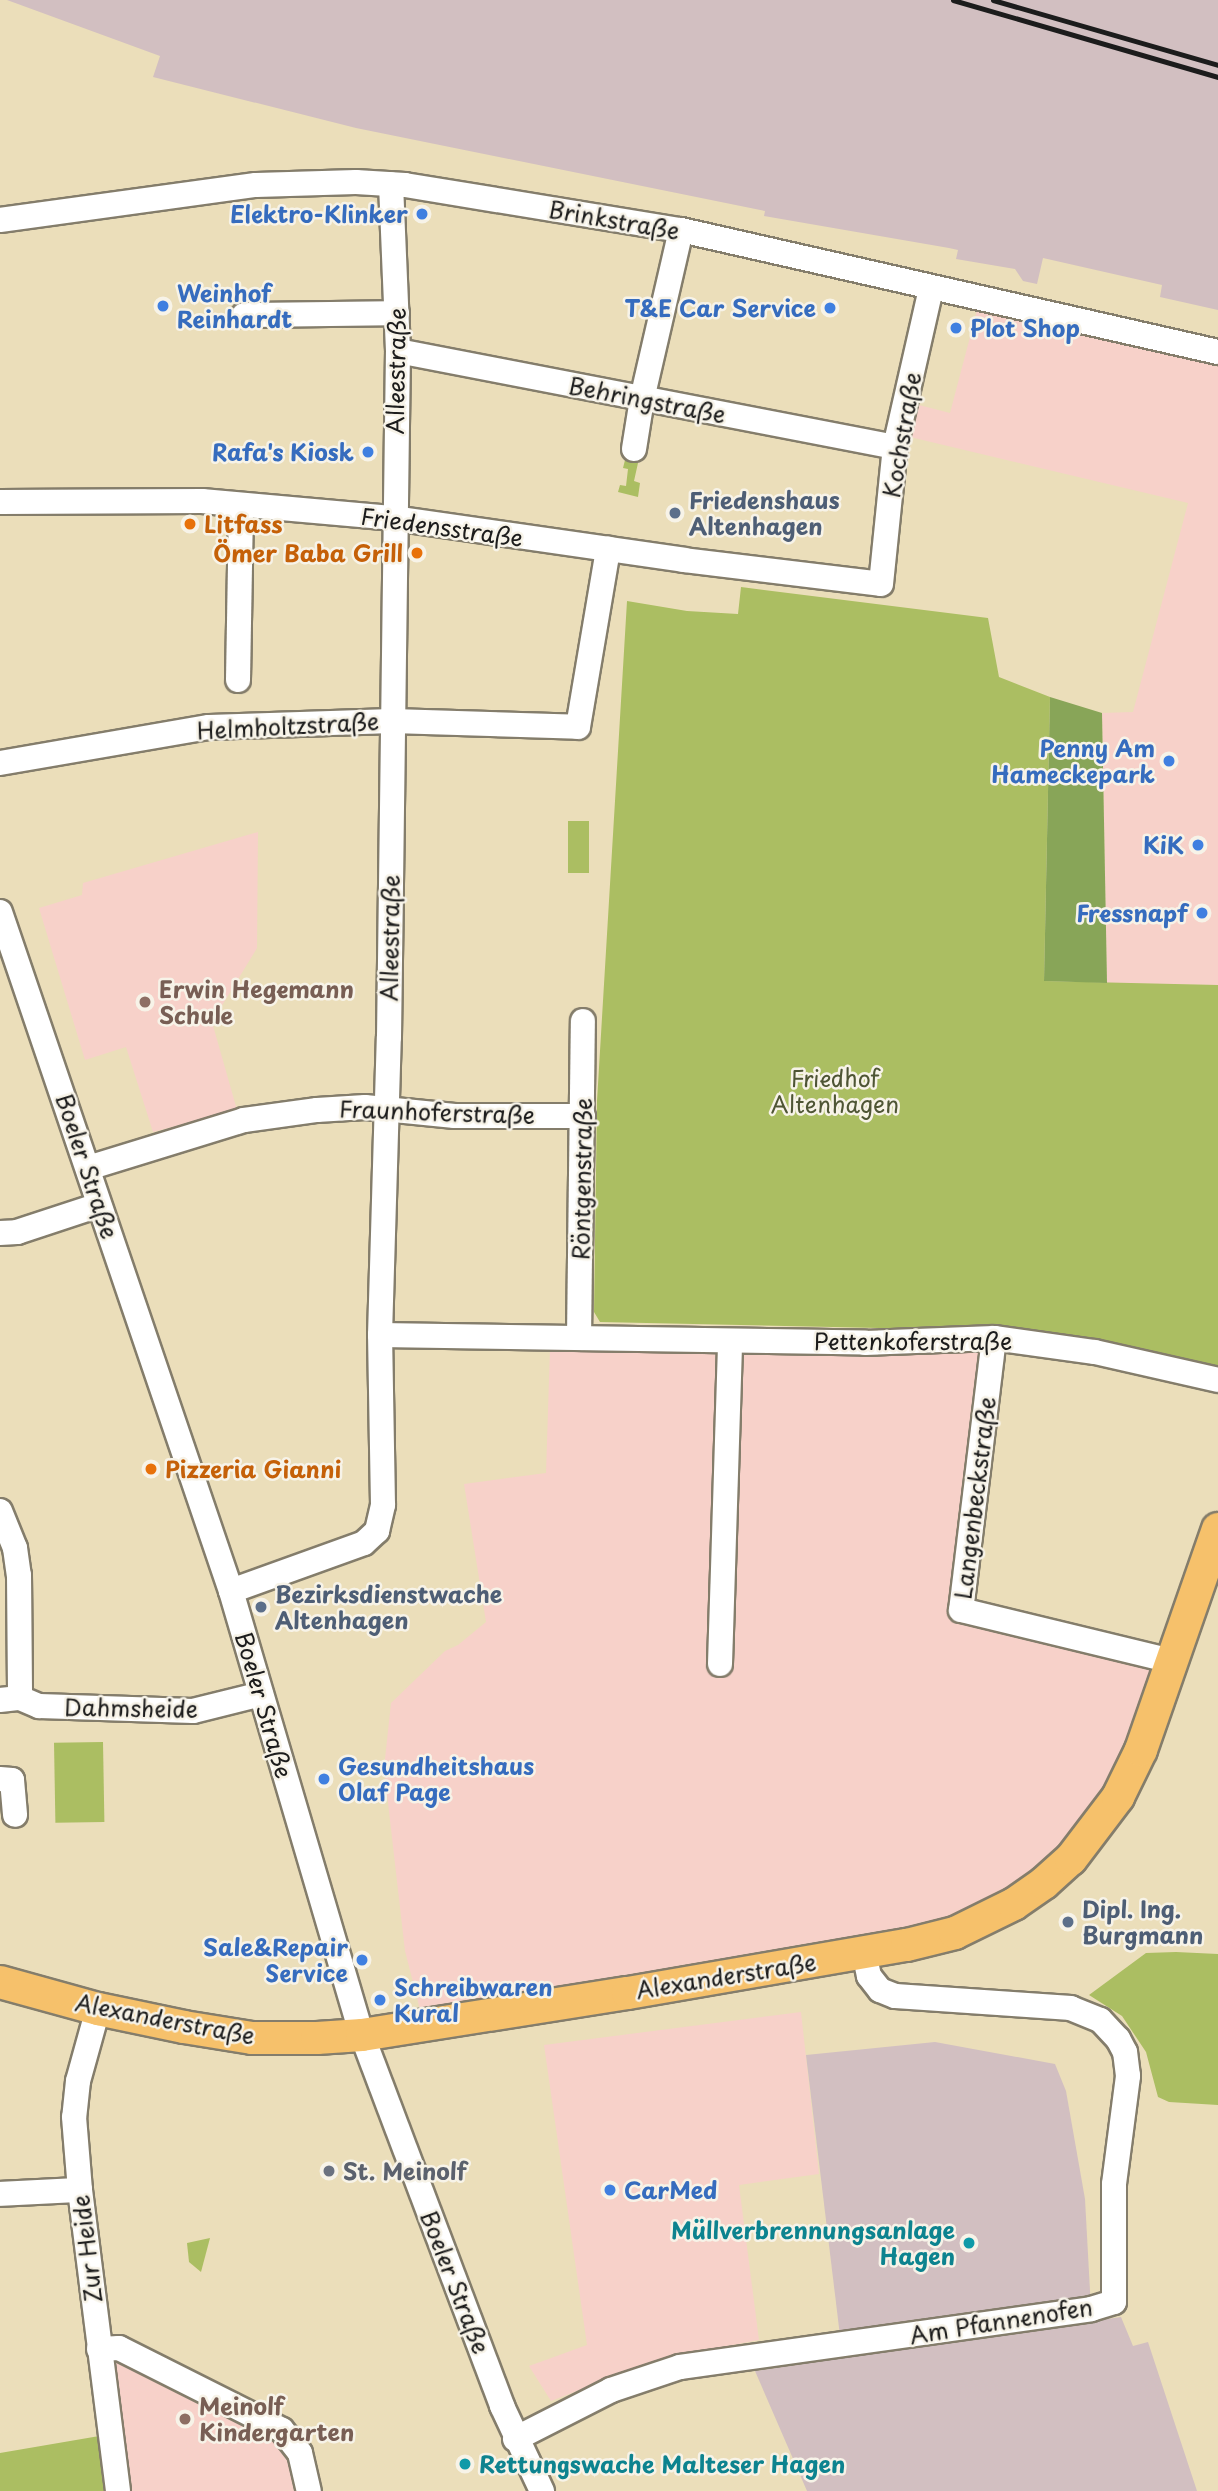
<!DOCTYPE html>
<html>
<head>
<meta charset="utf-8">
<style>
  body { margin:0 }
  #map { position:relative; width:1218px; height:2491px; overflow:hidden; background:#ebdeba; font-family:"Playpen Sans",sans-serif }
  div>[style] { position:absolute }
  .built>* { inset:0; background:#f7d1c9 }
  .industrial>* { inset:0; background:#d2bfc1 }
  .green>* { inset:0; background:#abbe62; transform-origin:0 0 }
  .forest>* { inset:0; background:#88a558 }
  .roads { filter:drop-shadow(2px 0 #847d6b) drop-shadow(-2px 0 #847d6b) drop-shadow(0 2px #847d6b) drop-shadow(0 -2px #847d6b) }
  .minor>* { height:24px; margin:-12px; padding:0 12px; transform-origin:12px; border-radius:12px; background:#fff }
  .major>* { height:32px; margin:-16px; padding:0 16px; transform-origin:16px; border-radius:16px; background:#f6c16b }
  .rail>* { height:5px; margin:-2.5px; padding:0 2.5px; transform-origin:2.5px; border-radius:2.5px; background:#1c1c1c }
  .dots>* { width:19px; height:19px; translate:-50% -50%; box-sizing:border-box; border:4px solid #f7f3e8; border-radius:50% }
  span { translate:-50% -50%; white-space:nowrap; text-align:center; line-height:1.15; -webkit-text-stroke:5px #f7f3e8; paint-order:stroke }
  .shop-label { font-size:23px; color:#366cbe; font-weight:700 }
  .right { translate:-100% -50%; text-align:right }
  .left { translate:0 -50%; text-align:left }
  .street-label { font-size:23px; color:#1c1c1c }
  .service-label { font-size:23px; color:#4e5e75; font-weight:700 }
  .food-label { font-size:23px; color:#c56008; font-weight:700 }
  .education-label { font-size:23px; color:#785e54; font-weight:700 }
  .park-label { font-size:23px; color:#4e5534 }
  .worship-label { font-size:23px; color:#5b616d; font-weight:700 }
  .culture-label { font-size:23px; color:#0d838f; font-weight:700 }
</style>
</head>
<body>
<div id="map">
  <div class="built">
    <div style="clip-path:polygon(980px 299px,1218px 352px,1218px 985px,1107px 983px,1102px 713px,1133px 712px,1188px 503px,910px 437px,919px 405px,950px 413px)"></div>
    <div style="clip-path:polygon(258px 832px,257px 948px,212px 1022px,237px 1110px,153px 1132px,126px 1047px,85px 1060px,39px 908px,82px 895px,83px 883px)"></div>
    <div style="clip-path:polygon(994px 1338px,961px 1609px,1172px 1661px,1118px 1797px,982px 1922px,424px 2025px,405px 1951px,384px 1768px,391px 1703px,445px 1651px,458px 1645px,486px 1622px,464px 1484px,546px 1473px,550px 1348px)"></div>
    <div style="clip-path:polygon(801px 2012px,819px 2174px,739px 2185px,759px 2340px,660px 2359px,551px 2401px,529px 2366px,587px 2345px,544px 2045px)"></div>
    <div style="clip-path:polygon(99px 2349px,282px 2430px,309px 2491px,118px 2491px)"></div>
  </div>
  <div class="industrial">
    <div style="clip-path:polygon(7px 0,1218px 0,1218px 310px,1160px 297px,1162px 285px,1043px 258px,1037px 284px,1023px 281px,1015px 269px,956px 259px,958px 250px,949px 248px,764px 216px,765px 211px,356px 128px,153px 77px,160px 56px)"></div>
    <div style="clip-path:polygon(935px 2042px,1055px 2064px,1066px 2091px,1085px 2199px,1091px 2309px,841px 2344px,806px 2055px)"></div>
    <div style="clip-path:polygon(1121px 2317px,1133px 2346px,1148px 2342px,1197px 2491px,807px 2491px,755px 2371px)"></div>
  </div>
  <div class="green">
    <div style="clip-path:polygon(625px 460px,638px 463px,634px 481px,640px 483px,638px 497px,618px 492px,620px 485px,626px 486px,628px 469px,623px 468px)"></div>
    <div style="clip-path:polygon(741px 587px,988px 618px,999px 677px,1050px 697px,1044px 981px,1218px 985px,1218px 1371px,973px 1330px,600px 1322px,594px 1312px,597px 1101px,627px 601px,687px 611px,738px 614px)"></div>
    <div style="left:568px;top:821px;width:21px;height:52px"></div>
    <div style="left:103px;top:1742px;width:80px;height:49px;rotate:89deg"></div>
    <div style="clip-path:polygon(1176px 1952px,1218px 1954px,1218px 2105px,1169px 2102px,1158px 2097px,1146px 2052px,1122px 2016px,1089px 1995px,1146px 1953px)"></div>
    <div style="clip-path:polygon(210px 2238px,201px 2272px,189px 2262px,187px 2243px)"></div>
    <div style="clip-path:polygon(111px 2434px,118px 2491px,0 2491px,0 2453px)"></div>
  </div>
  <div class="forest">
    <div style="clip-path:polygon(1050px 697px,1102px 713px,1107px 983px,1044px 981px)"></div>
  </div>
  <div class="roads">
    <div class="minor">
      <div style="left:0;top:220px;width:258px;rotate:-7.8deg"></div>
      <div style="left:256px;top:185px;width:100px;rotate:-1.7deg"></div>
      <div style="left:356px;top:182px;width:49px;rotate:3.5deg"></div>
      <div style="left:405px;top:185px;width:280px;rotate:9.3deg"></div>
      <div style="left:681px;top:230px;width:551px;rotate:12.8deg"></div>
      <div style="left:244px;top:315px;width:153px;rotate:-0.7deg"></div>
      <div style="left:398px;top:351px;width:506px;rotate:10.93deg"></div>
      <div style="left:634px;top:449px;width:51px;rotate:-80.9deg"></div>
      <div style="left:642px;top:399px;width:173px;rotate:-77deg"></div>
      <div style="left:0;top:502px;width:202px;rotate:-0.3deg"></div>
      <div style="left:202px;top:501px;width:193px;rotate:5.1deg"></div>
      <div style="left:394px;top:518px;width:293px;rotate:8.2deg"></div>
      <div style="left:684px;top:560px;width:198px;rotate:6.9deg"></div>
      <div style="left:881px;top:584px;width:138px;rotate:-84.2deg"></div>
      <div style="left:895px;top:447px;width:163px;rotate:-77.2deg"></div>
      <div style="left:238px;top:680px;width:175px;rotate:-89deg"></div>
      <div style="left:0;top:763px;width:212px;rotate:-9.8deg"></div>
      <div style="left:209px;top:727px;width:183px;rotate:-1.9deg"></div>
      <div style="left:392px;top:721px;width:186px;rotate:1.8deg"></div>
      <div style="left:578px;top:727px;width:181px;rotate:-80.4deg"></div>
      <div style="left:0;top:912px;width:717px;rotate:71.21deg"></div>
      <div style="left:231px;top:1591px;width:463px;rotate:73.6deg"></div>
      <div style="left:362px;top:2035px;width:397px;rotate:69.3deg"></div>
      <div style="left:502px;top:2406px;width:94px;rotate:64.8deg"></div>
      <div style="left:88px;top:1168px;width:163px;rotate:-17.1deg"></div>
      <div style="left:244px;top:1120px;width:74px;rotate:-7.8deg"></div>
      <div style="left:317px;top:1110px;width:48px;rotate:-3.6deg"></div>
      <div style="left:365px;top:1107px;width:90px;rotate:5.7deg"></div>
      <div style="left:455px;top:1116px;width:128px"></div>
      <div style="left:0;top:1233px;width:17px;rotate:-3deg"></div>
      <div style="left:17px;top:1232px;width:86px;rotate:-18.2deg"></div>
      <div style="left:380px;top:1335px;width:485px;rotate:0.9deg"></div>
      <div style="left:865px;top:1343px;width:129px;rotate:-2.2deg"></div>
      <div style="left:994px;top:1338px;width:102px;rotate:7.9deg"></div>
      <div style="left:1095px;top:1352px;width:126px;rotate:12.8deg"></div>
      <div style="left:579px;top:1338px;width:317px;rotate:-89.3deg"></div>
      <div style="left:994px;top:1338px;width:274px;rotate:96.9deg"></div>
      <div style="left:961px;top:1610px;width:217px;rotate:13.6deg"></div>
      <div style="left:0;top:1511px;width:40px;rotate:68deg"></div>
      <div style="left:15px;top:1548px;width:27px;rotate:82deg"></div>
      <div style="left:19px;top:1575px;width:123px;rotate:89.5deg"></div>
      <div style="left:231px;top:1591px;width:141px;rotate:-19.8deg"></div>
      <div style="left:364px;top:1543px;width:18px;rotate:-43deg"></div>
      <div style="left:377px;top:1531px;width:27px;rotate:-77deg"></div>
      <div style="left:383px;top:1505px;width:170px;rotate:-91deg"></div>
      <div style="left:380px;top:1335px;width:298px;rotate:-88.3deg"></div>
      <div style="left:389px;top:1037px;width:686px;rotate:-89.25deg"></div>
      <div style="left:398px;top:351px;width:167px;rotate:-92.4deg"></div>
      <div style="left:720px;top:1664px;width:323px;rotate:-88.2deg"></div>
      <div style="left:0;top:1700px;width:20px;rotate:-6deg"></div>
      <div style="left:20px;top:1698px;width:21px;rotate:23deg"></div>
      <div style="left:39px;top:1706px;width:154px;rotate:1.9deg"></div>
      <div style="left:193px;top:1711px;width:70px;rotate:-14deg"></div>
      <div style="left:0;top:1779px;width:12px;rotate:5deg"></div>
      <div style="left:12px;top:1780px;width:35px;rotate:85deg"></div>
      <div style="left:98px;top:2009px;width:75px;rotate:105.5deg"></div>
      <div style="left:78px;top:2081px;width:36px;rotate:96deg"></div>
      <div style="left:74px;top:2117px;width:73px;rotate:85.3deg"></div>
      <div style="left:80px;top:2190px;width:303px;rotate:82.8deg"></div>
      <div style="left:0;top:2194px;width:80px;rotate:-2.9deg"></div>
      <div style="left:99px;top:2349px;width:20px;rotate:-3deg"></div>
      <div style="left:119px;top:2348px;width:182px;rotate:26.7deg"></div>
      <div style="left:282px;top:2430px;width:29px;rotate:52deg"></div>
      <div style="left:300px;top:2453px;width:39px;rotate:77deg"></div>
      <div style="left:515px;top:2439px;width:108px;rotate:-27deg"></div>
      <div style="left:611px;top:2390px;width:73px;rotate:-18.4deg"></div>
      <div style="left:680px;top:2367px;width:415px;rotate:-8deg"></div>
      <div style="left:1091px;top:2309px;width:24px;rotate:-17deg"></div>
      <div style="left:1114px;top:2302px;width:118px;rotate:-90deg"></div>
      <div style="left:1114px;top:2184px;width:109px;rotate:-82.6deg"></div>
      <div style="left:1128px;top:2076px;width:24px;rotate:-97deg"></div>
      <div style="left:1125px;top:2052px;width:15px;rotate:-118deg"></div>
      <div style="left:1118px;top:2039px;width:26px;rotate:-133deg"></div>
      <div style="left:1100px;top:2020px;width:31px;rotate:-158deg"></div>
      <div style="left:1071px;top:2008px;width:176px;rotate:-176.1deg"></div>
      <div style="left:895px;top:1996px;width:16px;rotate:-158deg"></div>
      <div style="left:880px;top:1990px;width:18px;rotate:-128deg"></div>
      <div style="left:869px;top:1976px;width:24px;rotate:-102deg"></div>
    </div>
    <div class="major">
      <div style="left:0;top:1982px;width:102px;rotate:15.4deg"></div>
      <div style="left:98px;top:2009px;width:88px;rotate:11.8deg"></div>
      <div style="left:184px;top:2027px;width:69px;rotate:9.2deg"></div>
      <div style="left:252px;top:2038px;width:65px"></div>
      <div style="left:317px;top:2038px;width:45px;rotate:-3.8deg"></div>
      <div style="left:362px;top:2035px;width:269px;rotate:-9deg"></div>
      <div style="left:628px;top:1993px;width:283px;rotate:-9.8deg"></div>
      <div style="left:907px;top:1945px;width:49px;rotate:-14deg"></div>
      <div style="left:955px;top:1933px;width:66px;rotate:-26.2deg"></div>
      <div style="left:1014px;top:1904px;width:37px;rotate:-35deg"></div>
      <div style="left:1044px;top:1883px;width:36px;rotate:-42deg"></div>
      <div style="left:1071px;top:1859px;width:78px;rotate:-52.8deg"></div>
      <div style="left:1118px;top:1797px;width:52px;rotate:-63.9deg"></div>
      <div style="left:1141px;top:1750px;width:234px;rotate:-70.8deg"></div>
    </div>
  </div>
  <div class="rail">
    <div style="left:953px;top:0;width:276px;rotate:16.2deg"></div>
    <div style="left:993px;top:0;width:234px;rotate:16.1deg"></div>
  </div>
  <div class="dots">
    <div style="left:422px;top:214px;background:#3f7fe0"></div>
    <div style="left:163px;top:306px;background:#3f7fe0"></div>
    <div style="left:830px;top:308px;background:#3f7fe0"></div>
    <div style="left:956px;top:328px;background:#3f7fe0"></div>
    <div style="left:368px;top:452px;background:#3f7fe0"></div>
    <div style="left:675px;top:513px;background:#5c6f8a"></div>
    <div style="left:190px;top:524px;background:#e8710a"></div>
    <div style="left:417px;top:553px;background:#e8710a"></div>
    <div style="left:1169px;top:761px;background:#3f7fe0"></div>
    <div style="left:1198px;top:845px;background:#3f7fe0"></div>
    <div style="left:1202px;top:913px;background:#3f7fe0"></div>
    <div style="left:145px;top:1002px;background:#8d6e63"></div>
    <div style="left:151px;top:1469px;background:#e8710a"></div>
    <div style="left:261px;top:1607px;background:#5c6f8a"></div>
    <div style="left:324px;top:1779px;background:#3f7fe0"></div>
    <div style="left:1068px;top:1922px;background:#5c6f8a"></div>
    <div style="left:362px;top:1960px;background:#3f7fe0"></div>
    <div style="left:380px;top:2000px;background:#3f7fe0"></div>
    <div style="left:329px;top:2171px;background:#6b7280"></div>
    <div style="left:610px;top:2190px;background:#3f7fe0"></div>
    <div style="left:969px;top:2243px;background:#0f9aa8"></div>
    <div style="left:185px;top:2419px;background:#8d6e63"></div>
    <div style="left:465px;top:2464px;background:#0f9aa8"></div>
  </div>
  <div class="shop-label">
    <span class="right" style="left:408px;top:214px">Elektro-Klinker</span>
    <span class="left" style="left:177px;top:306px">Weinhof<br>Reinhardt</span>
    <span class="right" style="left:816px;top:308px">T&amp;E Car Service</span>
    <span class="left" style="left:970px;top:328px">Plot Shop</span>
    <span class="right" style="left:354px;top:452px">Rafa's Kiosk</span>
    <span class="right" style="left:1155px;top:761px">Penny Am<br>Hameckepark</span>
    <span class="right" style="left:1184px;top:845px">KiK</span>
    <span class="right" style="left:1188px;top:913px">Fressnapf</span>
    <span class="left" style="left:338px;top:1779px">Gesundheitshaus<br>Olaf Page</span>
    <span class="right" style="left:348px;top:1960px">Sale&amp;Repair<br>Service</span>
    <span class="left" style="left:394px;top:2000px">Schreibwaren<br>Kural</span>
    <span class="left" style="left:624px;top:2190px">CarMed</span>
  </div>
  <div class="street-label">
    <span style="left:614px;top:220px;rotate:10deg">Brinkstraße</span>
    <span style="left:396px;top:371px;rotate:-89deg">Alleestraße</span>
    <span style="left:647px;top:400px;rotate:11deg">Behringstraße</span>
    <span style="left:902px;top:435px;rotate:-80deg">Kochstraße</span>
    <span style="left:442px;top:527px;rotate:8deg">Friedensstraße</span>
    <span style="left:288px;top:726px;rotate:-3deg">Helmholtzstraße</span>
    <span style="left:390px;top:938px;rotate:-89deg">Alleestraße</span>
    <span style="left:437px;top:1112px;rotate:2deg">Fraunhoferstraße</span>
    <span style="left:87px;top:1166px;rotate:72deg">Boeler Straße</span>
    <span style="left:582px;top:1179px;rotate:-89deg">Röntgenstraße</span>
    <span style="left:913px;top:1341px">Pettenkoferstraße</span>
    <span style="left:975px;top:1498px;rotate:-83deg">Langenbeckstraße</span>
    <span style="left:264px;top:1705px;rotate:74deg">Boeler Straße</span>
    <span style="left:131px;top:1708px;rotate:1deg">Dahmsheide</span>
    <span style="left:726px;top:1976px;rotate:-9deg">Alexanderstraße</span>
    <span style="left:165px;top:2019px;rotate:11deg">Alexanderstraße</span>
    <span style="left:87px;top:2249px;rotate:-97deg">Zur Heide</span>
    <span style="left:455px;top:2282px;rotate:69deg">Boeler Straße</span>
    <span style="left:1001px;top:2321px;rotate:-9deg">Am Pfannenofen</span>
  </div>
  <div class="service-label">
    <span class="left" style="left:689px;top:513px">Friedenshaus<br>Altenhagen</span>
    <span class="left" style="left:275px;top:1607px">Bezirksdienstwache<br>Altenhagen</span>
    <span class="left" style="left:1082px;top:1922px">Dipl. Ing.<br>Burgmann</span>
  </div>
  <div class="food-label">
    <span class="left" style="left:204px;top:524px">Litfass</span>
    <span class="right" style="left:403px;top:553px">Ömer Baba Grill</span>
    <span class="left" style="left:165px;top:1469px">Pizzeria Gianni</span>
  </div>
  <div class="education-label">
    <span class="left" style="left:159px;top:1002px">Erwin Hegemann<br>Schule</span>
    <span class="left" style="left:199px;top:2419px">Meinolf<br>Kindergarten</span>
  </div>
  <div class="park-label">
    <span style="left:835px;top:1091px">Friedhof<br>Altenhagen</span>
  </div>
  <div class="worship-label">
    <span class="left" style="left:343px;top:2171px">St. Meinolf</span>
  </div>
  <div class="culture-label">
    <span class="right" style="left:955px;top:2243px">Müllverbrennungsanlage<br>Hagen</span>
    <span class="left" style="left:479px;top:2464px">Rettungswache Malteser Hagen</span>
  </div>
</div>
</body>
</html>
